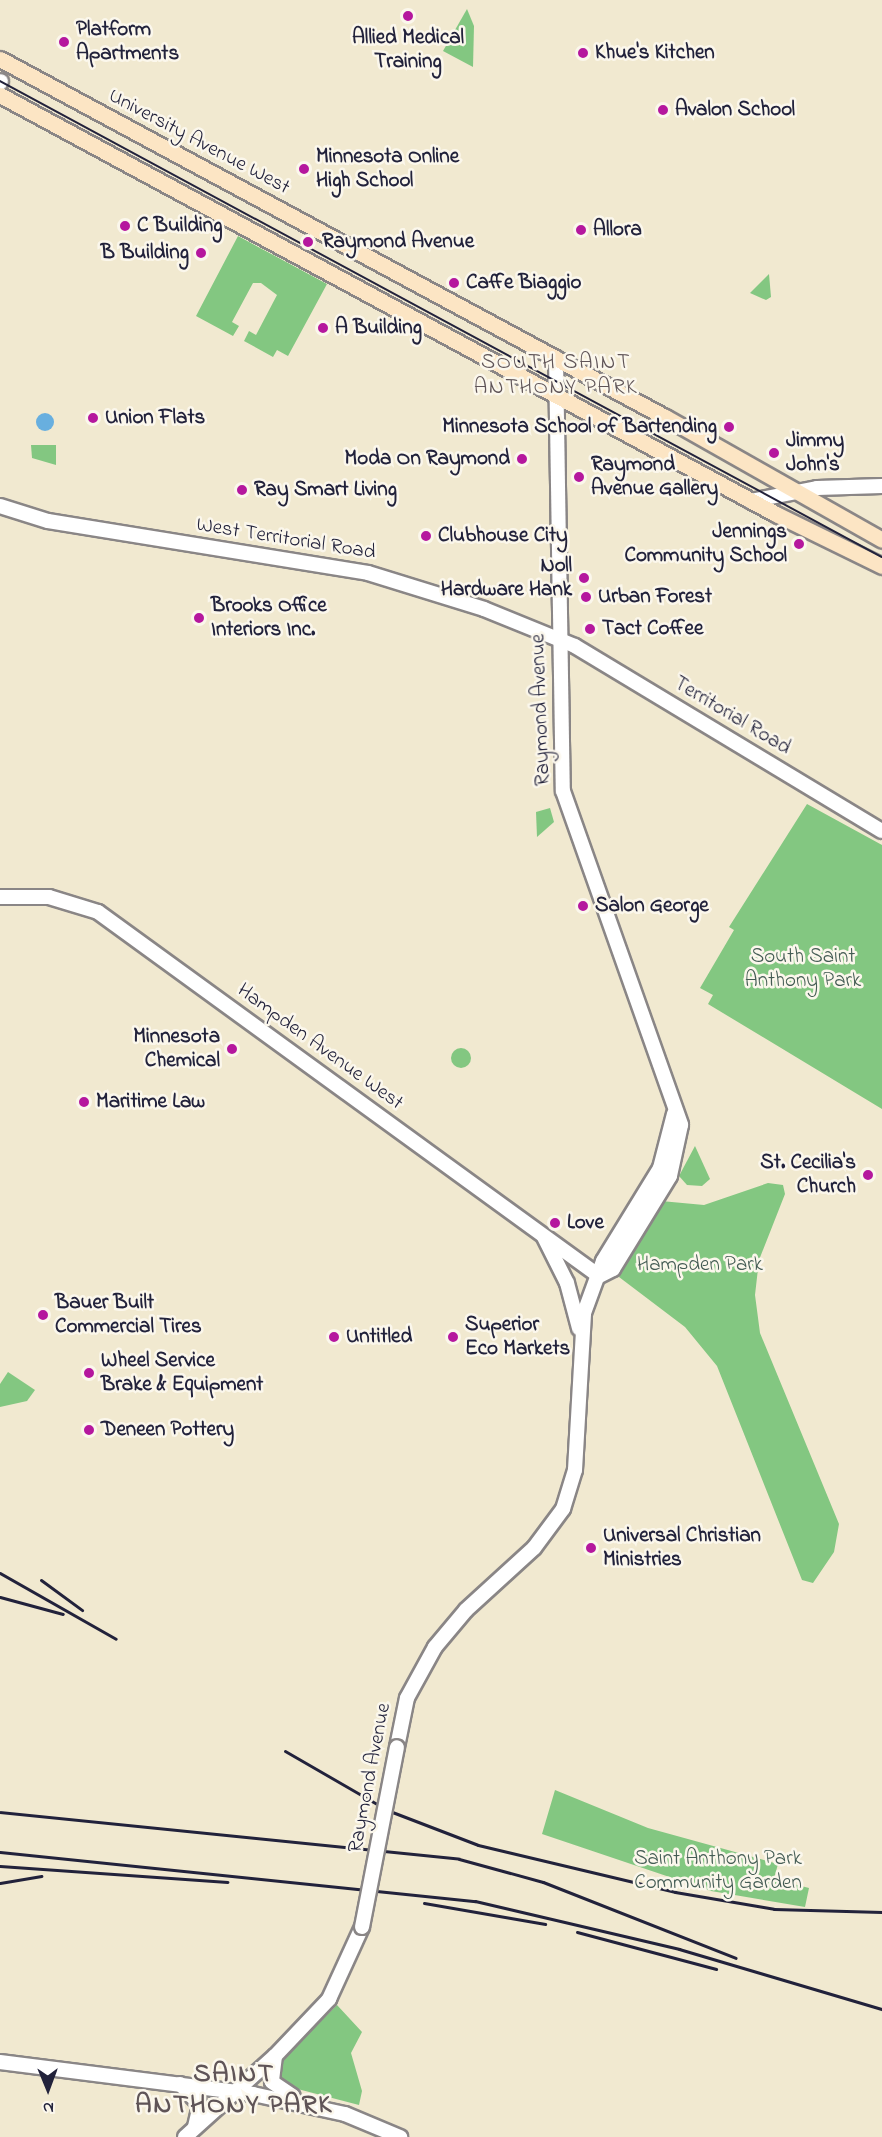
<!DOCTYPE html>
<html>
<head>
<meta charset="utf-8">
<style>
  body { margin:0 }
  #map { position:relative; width:882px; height:2137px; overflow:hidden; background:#f1e9d0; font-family:"Indie Flower",sans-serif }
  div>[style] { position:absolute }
  .green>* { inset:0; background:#83c781 }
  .round { border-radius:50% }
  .water>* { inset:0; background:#68afdf }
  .roads { filter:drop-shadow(2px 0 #8a8686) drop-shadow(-2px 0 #8a8686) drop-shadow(0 2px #8a8686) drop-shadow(0 -2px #8a8686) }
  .tertiary>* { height:14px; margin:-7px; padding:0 7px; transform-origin:7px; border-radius:7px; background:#fff }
  .secondary>* { height:15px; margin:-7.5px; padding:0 7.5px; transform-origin:7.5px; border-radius:7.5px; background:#fce5c4 }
  .tram>* { height:1.5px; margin:-0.75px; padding:0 0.75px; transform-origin:0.75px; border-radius:0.75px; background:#22223b }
  .rail>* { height:3px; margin:-1.5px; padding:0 1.5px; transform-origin:1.5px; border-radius:1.5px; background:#22223b }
  .bridges { filter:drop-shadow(2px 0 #8a8686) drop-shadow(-2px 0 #8a8686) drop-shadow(0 2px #8a8686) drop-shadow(0 -2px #8a8686) }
  .tertiary-bridge>* { height:14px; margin:-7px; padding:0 7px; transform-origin:7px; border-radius:7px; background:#fff }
  .dots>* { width:16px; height:16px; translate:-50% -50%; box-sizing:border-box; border:3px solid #fbf7ec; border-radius:50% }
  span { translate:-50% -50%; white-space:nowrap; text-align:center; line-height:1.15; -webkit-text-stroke:5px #fbf7ec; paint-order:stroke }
  .poi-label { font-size:21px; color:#22223b; font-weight:700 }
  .left { translate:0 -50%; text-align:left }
  .right { translate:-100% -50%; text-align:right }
  .street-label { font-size:21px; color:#22223b }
  .park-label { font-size:21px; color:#445c54 }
  .neighbourhood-label { font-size:22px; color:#5f5457; letter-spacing:1.5px }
  .district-label { font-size:27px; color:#5f5457; font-weight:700; letter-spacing:1.5px }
  .north { position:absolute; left:18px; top:2059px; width:60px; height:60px; -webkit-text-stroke:4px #fbf7ec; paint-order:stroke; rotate:179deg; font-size:16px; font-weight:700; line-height:24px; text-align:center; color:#22223b }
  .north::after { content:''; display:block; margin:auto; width:21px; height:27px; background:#22223b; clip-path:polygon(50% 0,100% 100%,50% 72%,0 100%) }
</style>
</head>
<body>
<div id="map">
  <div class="green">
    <div style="clip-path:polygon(467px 9px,474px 26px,473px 67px,443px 51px)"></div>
    <div style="clip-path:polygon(238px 236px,327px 284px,288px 356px,277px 350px,273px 357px,244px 341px,249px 331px,256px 335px,277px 295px,261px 283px,253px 283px,232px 322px,239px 326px,233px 336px,196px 316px)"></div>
    <div style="clip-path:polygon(769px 274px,771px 297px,766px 300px,750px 293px)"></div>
    <div style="clip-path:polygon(31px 445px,56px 445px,56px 465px,32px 458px)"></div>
    <div style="clip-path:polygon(807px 804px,882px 845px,882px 1109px,708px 1004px,713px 995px,700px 988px,734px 930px,729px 927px)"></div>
    <div style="clip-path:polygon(550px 808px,554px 822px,537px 837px,536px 812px)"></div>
    <div class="round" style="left:451px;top:1048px;width:20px;height:20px"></div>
    <div style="clip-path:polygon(695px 1146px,710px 1179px,702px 1186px,687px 1185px,679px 1176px)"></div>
    <div style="clip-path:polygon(768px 1183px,783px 1185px,785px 1194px,759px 1260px,755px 1295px,760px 1333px,839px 1524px,834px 1552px,813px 1583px,802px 1580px,717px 1366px,685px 1327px,619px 1277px,661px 1201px,704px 1205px)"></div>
    <div style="clip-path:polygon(8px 1372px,35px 1390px,27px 1401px,0 1407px,0 1384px)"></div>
    <div style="clip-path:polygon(555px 1790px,648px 1828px,778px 1864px,774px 1879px,809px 1888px,805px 1907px,711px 1891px,542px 1834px)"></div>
    <div style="clip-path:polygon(337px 2005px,362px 2032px,351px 2053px,362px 2091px,359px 2105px,290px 2087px,280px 2078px,284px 2058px)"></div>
  </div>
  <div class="water">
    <div class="round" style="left:36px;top:413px;width:18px;height:18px"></div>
  </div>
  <div class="roads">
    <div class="tertiary">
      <div style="left:0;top:83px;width:2px;rotate:-63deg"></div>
      <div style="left:556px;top:358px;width:433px;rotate:89.1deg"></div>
      <div style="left:563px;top:791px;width:354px;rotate:70.5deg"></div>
      <div style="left:681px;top:1125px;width:52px;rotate:102.2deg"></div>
      <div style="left:670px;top:1176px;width:109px;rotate:121.5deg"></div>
      <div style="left:613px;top:1269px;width:16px;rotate:153deg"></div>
      <div style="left:750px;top:501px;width:68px;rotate:-11deg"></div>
      <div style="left:817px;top:488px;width:65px;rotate:-1.8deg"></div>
      <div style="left:0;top:506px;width:50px;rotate:17.4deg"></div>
      <div style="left:48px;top:521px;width:324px;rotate:9.2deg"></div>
      <div style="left:368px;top:573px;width:121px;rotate:17.2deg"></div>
      <div style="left:484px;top:609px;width:98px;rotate:22.1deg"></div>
      <div style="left:575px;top:646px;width:358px;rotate:31.1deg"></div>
      <div style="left:0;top:897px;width:49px"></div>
      <div style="left:49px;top:897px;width:51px;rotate:17deg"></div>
      <div style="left:98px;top:912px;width:619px;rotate:36deg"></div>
      <div style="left:544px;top:1237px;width:51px;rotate:63.4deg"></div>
      <div style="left:567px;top:1283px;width:47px;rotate:75.1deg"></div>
      <div style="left:397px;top:1747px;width:50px;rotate:-78.5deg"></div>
      <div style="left:407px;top:1698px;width:58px;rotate:-61.2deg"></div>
      <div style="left:435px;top:1647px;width:48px;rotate:-50deg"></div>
      <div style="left:466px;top:1610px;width:92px;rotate:-42.4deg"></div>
      <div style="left:534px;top:1548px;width:49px;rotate:-53.4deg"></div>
      <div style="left:563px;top:1509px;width:41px;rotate:-72.9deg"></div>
      <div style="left:575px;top:1470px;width:157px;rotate:-86.7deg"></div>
      <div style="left:584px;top:1313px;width:55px;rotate:-69.9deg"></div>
      <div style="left:603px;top:1261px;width:109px;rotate:-58.5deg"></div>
      <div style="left:660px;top:1168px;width:56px;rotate:-75.5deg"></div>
      <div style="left:275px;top:2056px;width:26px;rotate:97deg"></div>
      <div style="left:272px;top:2082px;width:25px;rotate:34deg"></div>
      <div style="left:0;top:2062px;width:255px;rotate:7.2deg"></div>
      <div style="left:253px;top:2094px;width:94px;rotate:12.3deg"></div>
      <div style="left:345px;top:2114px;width:60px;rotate:22.7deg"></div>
      <div style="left:180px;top:2084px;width:29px;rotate:46deg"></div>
      <div style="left:200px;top:2105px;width:23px;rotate:103deg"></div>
      <div style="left:185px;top:2137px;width:121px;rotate:-42deg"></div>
      <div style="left:275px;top:2056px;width:79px;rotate:-46.5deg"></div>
      <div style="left:329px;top:1999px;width:79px;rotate:-65.4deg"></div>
    </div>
    <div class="secondary">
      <div style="left:0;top:59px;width:755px;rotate:28.3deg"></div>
      <div style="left:665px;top:417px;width:249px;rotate:29.5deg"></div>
      <div style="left:0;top:95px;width:882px;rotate:28.37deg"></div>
      <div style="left:776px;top:514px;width:118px;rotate:26.1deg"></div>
    </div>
  </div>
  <div class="tram">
    <div style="left:0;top:81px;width:1002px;rotate:28.35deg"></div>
  </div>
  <div class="rail">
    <div style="left:0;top:1573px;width:133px;rotate:29.6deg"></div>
    <div style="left:41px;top:1580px;width:51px;rotate:36.2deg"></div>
    <div style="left:0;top:1597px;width:65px;rotate:15.1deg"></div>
    <div style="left:285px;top:1751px;width:118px;rotate:30deg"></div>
    <div style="left:387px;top:1810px;width:97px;rotate:21deg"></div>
    <div style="left:478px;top:1845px;width:203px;rotate:13.4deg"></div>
    <div style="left:675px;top:1892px;width:100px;rotate:9.7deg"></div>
    <div style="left:774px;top:1909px;width:108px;rotate:1.6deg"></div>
    <div style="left:0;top:1812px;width:461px;rotate:5.8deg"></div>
    <div style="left:459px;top:1859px;width:87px;rotate:15.3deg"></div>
    <div style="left:543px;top:1882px;width:207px;rotate:21.5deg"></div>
    <div style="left:0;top:1852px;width:478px;rotate:5.9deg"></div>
    <div style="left:475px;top:1901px;width:210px;rotate:13.2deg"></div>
    <div style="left:679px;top:1949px;width:212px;rotate:16.5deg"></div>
    <div style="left:0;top:1866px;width:228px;rotate:4deg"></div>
    <div style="left:0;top:1883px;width:42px;rotate:-9.7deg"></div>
    <div style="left:424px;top:1903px;width:123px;rotate:9.8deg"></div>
    <div style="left:577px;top:1932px;width:144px;rotate:14.9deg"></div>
  </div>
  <div class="bridges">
    <div class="tertiary-bridge">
      <div style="left:362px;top:1927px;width:183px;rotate:-79deg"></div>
    </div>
  </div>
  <div class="dots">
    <div style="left:408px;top:16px;background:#b5179e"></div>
    <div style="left:64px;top:42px;background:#b5179e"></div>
    <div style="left:583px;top:53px;background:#b5179e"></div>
    <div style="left:663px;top:110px;background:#b5179e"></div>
    <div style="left:304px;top:169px;background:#b5179e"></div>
    <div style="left:125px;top:226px;background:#b5179e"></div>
    <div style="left:581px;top:230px;background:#b5179e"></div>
    <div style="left:308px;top:242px;background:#b5179e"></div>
    <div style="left:201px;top:253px;background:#b5179e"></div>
    <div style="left:454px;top:283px;background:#b5179e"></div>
    <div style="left:323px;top:328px;background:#b5179e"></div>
    <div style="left:93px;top:418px;background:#b5179e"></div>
    <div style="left:729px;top:427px;background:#b5179e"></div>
    <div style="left:774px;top:453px;background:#b5179e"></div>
    <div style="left:522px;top:459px;background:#b5179e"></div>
    <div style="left:579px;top:477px;background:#b5179e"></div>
    <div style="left:242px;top:490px;background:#b5179e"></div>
    <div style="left:426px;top:536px;background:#b5179e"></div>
    <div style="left:799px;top:544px;background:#b5179e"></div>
    <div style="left:584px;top:578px;background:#b5179e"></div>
    <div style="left:586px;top:597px;background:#b5179e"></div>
    <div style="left:199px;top:618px;background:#b5179e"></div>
    <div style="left:590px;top:629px;background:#b5179e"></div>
    <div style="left:583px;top:906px;background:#b5179e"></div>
    <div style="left:232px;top:1049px;background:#b5179e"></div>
    <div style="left:84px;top:1102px;background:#b5179e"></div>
    <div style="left:868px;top:1175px;background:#b5179e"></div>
    <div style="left:555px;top:1223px;background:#b5179e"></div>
    <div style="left:43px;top:1315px;background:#b5179e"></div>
    <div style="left:334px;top:1337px;background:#b5179e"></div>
    <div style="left:453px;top:1337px;background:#b5179e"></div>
    <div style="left:89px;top:1373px;background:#b5179e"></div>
    <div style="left:89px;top:1430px;background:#b5179e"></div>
    <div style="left:591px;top:1548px;background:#b5179e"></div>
  </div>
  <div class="poi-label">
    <span class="left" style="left:76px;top:42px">Platform<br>Apartments</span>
    <span style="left:408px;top:50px">Allied Medical<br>Training</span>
    <span class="left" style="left:595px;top:53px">Khue's Kitchen</span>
    <span class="left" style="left:675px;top:110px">Avalon School</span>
    <span class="left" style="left:316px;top:169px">Minnesota Online<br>High School</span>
    <span class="left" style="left:137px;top:226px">C Building</span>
    <span class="left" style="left:593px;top:230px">Allora</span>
    <span class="left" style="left:322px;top:242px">Raymond Avenue</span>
    <span class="right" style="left:189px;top:253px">B Building</span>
    <span class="left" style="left:466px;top:283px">Caffe Biaggio</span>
    <span class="left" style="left:335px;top:328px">A Building</span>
    <span class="left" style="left:105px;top:418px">Union Flats</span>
    <span class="right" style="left:717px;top:427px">Minnesota School of Bartending</span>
    <span class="left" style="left:786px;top:453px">Jimmy<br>John's</span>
    <span class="right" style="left:510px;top:459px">Moda On Raymond</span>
    <span class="left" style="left:591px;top:477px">Raymond<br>Avenue Gallery</span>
    <span class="left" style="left:254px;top:490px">Ray Smart Living</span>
    <span class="right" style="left:787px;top:544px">Jennings<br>Community School</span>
    <span class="left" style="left:438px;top:536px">Clubhouse City</span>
    <span class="right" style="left:572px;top:578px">Noll<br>Hardware Hank</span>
    <span class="left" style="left:598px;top:597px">Urban Forest</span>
    <span class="left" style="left:211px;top:618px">Brooks Office<br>Interiors Inc.</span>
    <span class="left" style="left:602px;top:629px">Tact Coffee</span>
    <span class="left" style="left:595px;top:906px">Salon George</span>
    <span class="right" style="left:220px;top:1049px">Minnesota<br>Chemical</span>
    <span class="left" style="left:96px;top:1102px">Maritime Law</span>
    <span class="right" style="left:856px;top:1175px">St. Cecilia's<br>Church</span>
    <span class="left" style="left:567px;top:1223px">Love</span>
    <span class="left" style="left:55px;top:1315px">Bauer Built<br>Commercial Tires</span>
    <span class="left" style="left:465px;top:1337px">Superior<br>Eco Markets</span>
    <span class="left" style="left:346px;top:1337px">Untitled</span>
    <span class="left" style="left:101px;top:1373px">Wheel Service<br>Brake &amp; Equipment</span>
    <span class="left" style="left:101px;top:1430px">Deneen Pottery</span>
    <span class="left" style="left:603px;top:1548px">Universal Christian<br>Ministries</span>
  </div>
  <div class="street-label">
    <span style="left:199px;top:142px;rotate:28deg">University Avenue West</span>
    <span style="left:286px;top:539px;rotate:9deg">West Territorial Road</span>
    <span style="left:541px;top:710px;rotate:-92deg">Raymond Avenue</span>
    <span style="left:732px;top:716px;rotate:31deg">Territorial Road</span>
    <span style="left:320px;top:1047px;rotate:36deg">Hampden Avenue West</span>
    <span style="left:370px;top:1778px;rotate:-79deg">Raymond Avenue</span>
  </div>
  <div class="park-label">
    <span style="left:803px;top:969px">South Saint<br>Anthony Park</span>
    <span style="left:700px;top:1265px">Hampden Park</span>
    <span style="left:718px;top:1871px">Saint Anthony Park<br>Community Garden</span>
  </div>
  <div class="neighbourhood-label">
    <span style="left:556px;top:376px">SOUTH SAINT<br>ANTHONY PARK</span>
  </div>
  <div class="district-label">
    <span style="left:234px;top:2090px">SAINT<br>ANTHONY PARK</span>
  </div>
  <div class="north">N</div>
</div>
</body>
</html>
